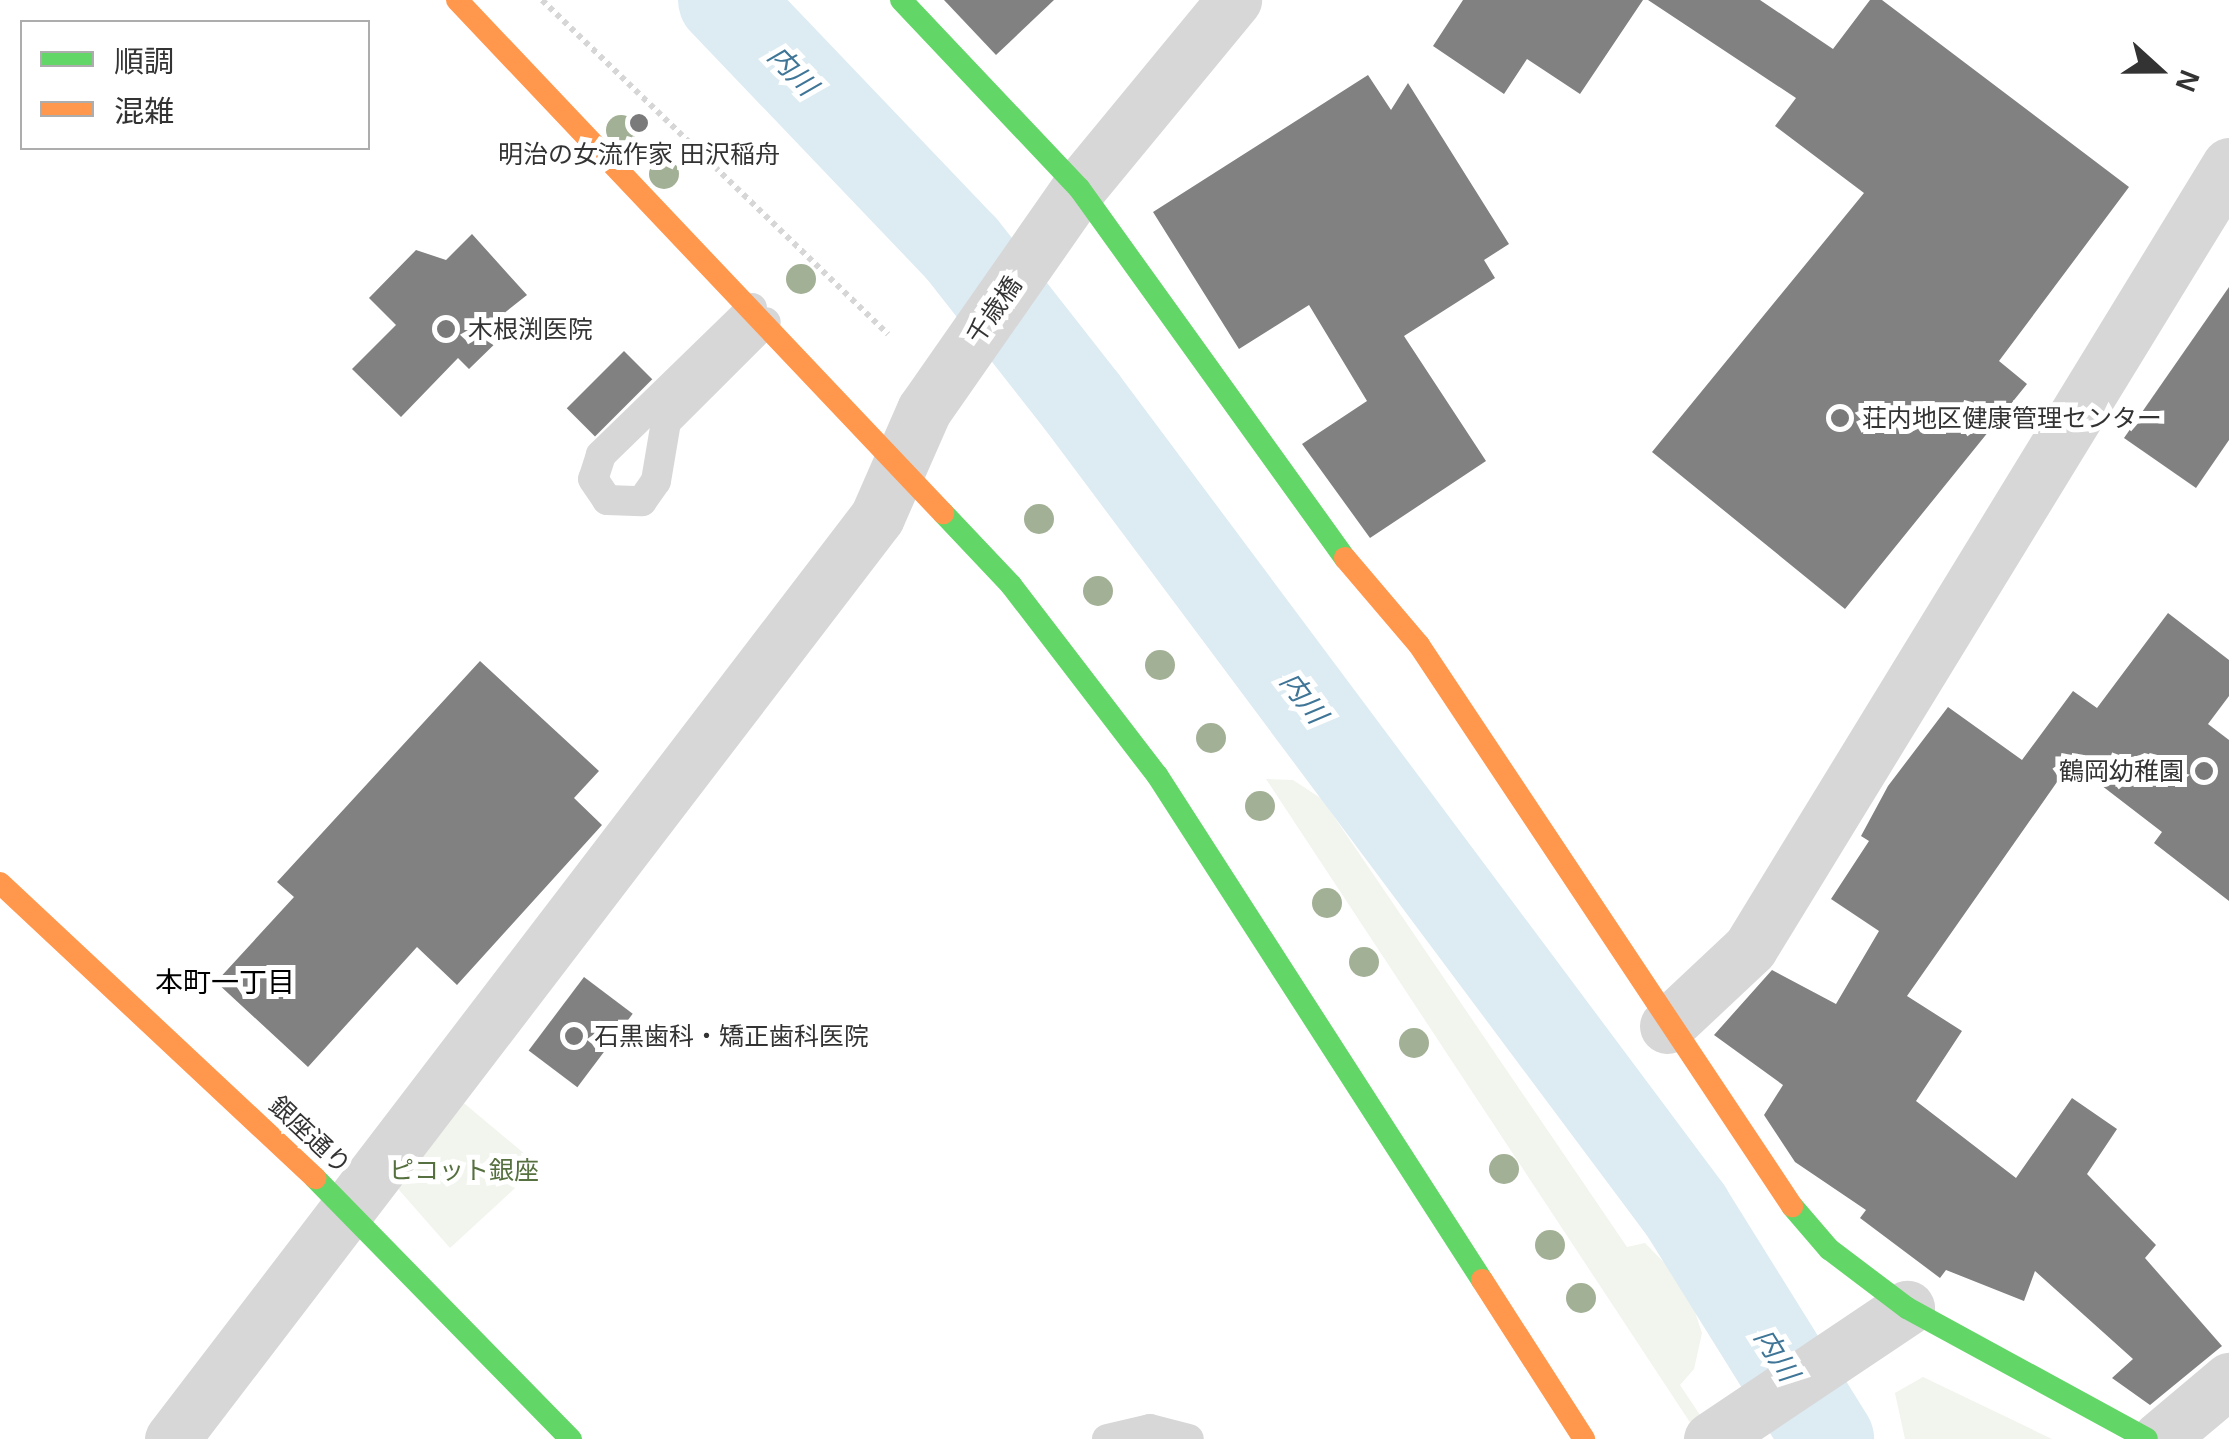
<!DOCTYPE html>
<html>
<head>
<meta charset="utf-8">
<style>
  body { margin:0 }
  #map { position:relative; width:2229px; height:1439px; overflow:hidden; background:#fff; font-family:Helvetica,"Noto Sans JP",sans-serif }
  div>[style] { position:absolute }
  .green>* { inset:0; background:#f1f5ed }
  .river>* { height:92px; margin:-46px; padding:0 46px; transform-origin:46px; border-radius:46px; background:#ddebf3 }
  .building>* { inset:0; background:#818181; transform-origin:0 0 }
  .path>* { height:6px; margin-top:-3px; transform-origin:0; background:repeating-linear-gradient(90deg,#d6d6d6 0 5px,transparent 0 10px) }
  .lane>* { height:30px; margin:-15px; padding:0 15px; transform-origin:15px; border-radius:15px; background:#d7d7d7 }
  .street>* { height:55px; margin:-27.5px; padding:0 27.5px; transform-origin:27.5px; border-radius:27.5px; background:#d7d7d7 }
  .fast>* { height:22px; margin:-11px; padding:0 11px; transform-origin:11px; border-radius:11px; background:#63d668 }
  .slow>* { height:22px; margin:-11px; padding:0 11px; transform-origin:11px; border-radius:11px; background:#ff974d }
  .trees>* { width:30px; height:30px; margin:-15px; border-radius:50%; background:#a2b095 }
  .dots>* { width:28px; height:28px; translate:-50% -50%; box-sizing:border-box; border:5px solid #fff; border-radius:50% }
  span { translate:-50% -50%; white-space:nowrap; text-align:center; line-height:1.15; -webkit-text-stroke:10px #fff; paint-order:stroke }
  .poi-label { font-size:25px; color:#333 }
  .left { translate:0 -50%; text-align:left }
  .right { translate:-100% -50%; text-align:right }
  .street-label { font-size:25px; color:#333 }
  .park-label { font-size:25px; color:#56703f }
  .water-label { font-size:28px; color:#3f7597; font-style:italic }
  .neighbourhood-label { font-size:28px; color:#000 }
  .legend { position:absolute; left:20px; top:20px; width:350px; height:130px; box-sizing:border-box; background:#fff; border:2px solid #adadad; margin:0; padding:12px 18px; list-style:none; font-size:30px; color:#333 }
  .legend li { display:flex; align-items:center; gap:20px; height:50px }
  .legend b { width:50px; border:2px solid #adadad }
  .north { position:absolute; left:2109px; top:20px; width:100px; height:100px; -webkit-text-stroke:8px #fff; paint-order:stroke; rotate:111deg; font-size:28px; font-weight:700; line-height:40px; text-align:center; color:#333 }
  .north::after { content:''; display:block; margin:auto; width:35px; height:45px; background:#333; clip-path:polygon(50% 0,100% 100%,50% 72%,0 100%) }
</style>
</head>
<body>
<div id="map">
  <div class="green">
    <div style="clip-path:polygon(1266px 779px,1293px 780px,1322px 799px,1627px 1247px,1645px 1243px,1686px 1285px,1702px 1333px,1694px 1369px,1680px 1385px,1716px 1439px,1701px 1439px)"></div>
    <div style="clip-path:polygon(459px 1099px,539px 1166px,450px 1248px,393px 1183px)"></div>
    <div style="clip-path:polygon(1923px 1377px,2052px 1439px,1905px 1439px,1895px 1393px)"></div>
  </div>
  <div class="river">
    <div style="left:724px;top:0;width:344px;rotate:46.3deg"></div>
    <div style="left:962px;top:249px;width:194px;rotate:51.9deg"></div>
    <div style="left:1082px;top:402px;width:1010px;rotate:53.25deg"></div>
    <div style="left:1686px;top:1211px;width:269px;rotate:58.1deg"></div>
  </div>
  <div class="building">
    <div style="clip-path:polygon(944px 0,1054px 0,996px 55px)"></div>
    <div style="clip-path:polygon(1463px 0,1643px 0,1580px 94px,1527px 59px,1504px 94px,1433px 46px)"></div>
    <div style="clip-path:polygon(1648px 0,1760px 0,1833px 49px,1870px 0,1882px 0,2129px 187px,1999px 361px,2027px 384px,1845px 609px,1652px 452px,1864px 193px,1775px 126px,1796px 98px)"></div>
    <div style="clip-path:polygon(1368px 75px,1391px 110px,1408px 83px,1509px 244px,1484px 260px,1495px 278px,1404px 336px,1486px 461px,1370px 538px,1302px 444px,1367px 401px,1309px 305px,1239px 349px,1153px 212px)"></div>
    <div style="clip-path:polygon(472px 234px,527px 295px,493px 322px,506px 333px,469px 369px,458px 358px,401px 417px,352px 369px,396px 325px,369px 298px,416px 250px,446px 260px)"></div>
    <div style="clip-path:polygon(2229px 287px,2229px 440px,2196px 488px,2124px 438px)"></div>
    <div style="left:624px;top:351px;width:40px;height:81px;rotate:45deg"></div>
    <div style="clip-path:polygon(2168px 613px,2229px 660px,2229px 696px,2208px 724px,2229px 740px,2229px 901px,2154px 843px,2162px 832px,2071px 762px,1907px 996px,1962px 1031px,1916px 1101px,2016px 1178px,2072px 1098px,2117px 1129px,2087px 1174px,2156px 1245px,2145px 1258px,2222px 1346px,2150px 1405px,2112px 1378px,2133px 1359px,2035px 1271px,2024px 1301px,1946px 1270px,1940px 1278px,1860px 1218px,1866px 1210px,1795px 1162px,1764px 1115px,1783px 1085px,1714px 1035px,1772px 970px,1836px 1004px,1879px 931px,1831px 899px,1869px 841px,1861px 836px,1888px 786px,1948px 707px,2022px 760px,2073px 691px,2097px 708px)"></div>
    <div style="clip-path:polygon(480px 661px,599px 771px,574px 798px,602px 825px,457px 985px,417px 947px,308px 1067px,216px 982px,294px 897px,277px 882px)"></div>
    <div style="left:584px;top:977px;width:61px;height:92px;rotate:37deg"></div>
  </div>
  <div class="path">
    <div style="left:542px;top:0;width:481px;rotate:44deg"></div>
  </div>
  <div class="lane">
    <div style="left:752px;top:308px;width:211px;rotate:135.8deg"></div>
    <div style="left:601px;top:455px;width:25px;rotate:108deg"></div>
    <div style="left:593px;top:479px;width:25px;rotate:56deg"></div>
    <div style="left:607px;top:500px;width:35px;rotate:2deg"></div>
    <div style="left:642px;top:501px;width:24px;rotate:-55deg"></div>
    <div style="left:656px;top:481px;width:60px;rotate:-80.4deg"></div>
    <div style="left:666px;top:422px;width:141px;rotate:-45deg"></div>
    <div style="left:1107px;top:1439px;width:44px;rotate:-13.1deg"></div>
    <div style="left:1150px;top:1429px;width:40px;rotate:14.4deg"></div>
  </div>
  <div class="street">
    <div style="left:1667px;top:1026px;width:114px;rotate:-43.2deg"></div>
    <div style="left:1750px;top:948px;width:918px;rotate:-58.54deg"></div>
    <div style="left:172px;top:1439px;width:1161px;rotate:-52.6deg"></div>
    <div style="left:877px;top:517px;width:117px;rotate:-66.3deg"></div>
    <div style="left:924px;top:410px;width:271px;rotate:-55.1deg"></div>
    <div style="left:1079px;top:188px;width:244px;rotate:-50.5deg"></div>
    <div style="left:1711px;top:1439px;width:236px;rotate:-33.8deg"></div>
    <div style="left:2159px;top:1439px;width:92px;rotate:-40.1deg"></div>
  </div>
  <div class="fast">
    <div style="left:901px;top:0;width:259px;rotate:46.6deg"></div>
    <div style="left:1079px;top:188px;width:456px;rotate:54.3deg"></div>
    <div style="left:943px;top:513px;width:99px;rotate:46.6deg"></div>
    <div style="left:1011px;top:585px;width:240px;rotate:52.5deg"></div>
    <div style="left:1157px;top:775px;width:601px;rotate:57.24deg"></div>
    <div style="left:315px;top:1178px;width:366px;rotate:45.6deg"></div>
    <div style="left:1792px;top:1206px;width:57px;rotate:49.3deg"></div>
    <div style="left:1829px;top:1249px;width:98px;rotate:37.1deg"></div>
    <div style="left:1907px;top:1308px;width:273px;rotate:28.6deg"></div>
  </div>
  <div class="slow">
    <div style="left:457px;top:0;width:707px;rotate:46.55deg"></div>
    <div style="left:1345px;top:558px;width:114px;rotate:49.6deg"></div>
    <div style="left:1419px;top:645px;width:674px;rotate:56.38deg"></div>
    <div style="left:0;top:883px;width:432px;rotate:43.1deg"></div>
    <div style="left:1482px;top:1280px;width:189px;rotate:57.3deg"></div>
  </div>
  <div class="trees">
    <div style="left:621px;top:130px"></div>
    <div style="left:664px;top:174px"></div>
    <div style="left:801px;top:279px"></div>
    <div style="left:1039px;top:519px"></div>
    <div style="left:1098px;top:591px"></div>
    <div style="left:1160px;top:665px"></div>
    <div style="left:1211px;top:738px"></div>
    <div style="left:1260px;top:806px"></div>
    <div style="left:1327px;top:903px"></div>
    <div style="left:1364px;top:962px"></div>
    <div style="left:1414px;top:1043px"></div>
    <div style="left:1504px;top:1169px"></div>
    <div style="left:1550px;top:1245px"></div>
    <div style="left:1581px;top:1298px"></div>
  </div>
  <div class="dots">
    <div style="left:639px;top:123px;background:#7a7a7a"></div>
    <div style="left:446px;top:329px;background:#7a7a7a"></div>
    <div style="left:1840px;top:418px;background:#7a7a7a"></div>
    <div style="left:2204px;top:771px;background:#7a7a7a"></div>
    <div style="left:574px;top:1036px;background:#7a7a7a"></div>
  </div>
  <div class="poi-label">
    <span style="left:639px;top:154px">明治の女流作家 田沢稲舟</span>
    <span class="left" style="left:468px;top:329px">木根渕医院</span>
    <span class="left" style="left:1862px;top:418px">荘内地区健康管理センター</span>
    <span class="right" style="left:2184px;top:771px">鶴岡幼稚園</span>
    <span class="left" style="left:594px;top:1036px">石黒歯科・矯正歯科医院</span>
  </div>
  <div class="street-label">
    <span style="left:994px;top:310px;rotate:-55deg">千歳橋</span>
    <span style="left:310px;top:1135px;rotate:43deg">銀座通り</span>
  </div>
  <div class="park-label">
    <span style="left:464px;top:1170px">ピコット銀座</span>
  </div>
  <div class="water-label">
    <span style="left:792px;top:71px;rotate:46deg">内川</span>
    <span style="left:1303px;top:698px;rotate:53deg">内川</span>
    <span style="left:1776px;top:1355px;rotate:58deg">内川</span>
  </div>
  <div class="neighbourhood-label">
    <span style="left:225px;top:983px">本町一丁目</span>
  </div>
  <ul class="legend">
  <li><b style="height:12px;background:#63d668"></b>順調</li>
  <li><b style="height:12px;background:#ff974d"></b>混雑</li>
  </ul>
  <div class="north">N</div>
</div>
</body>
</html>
